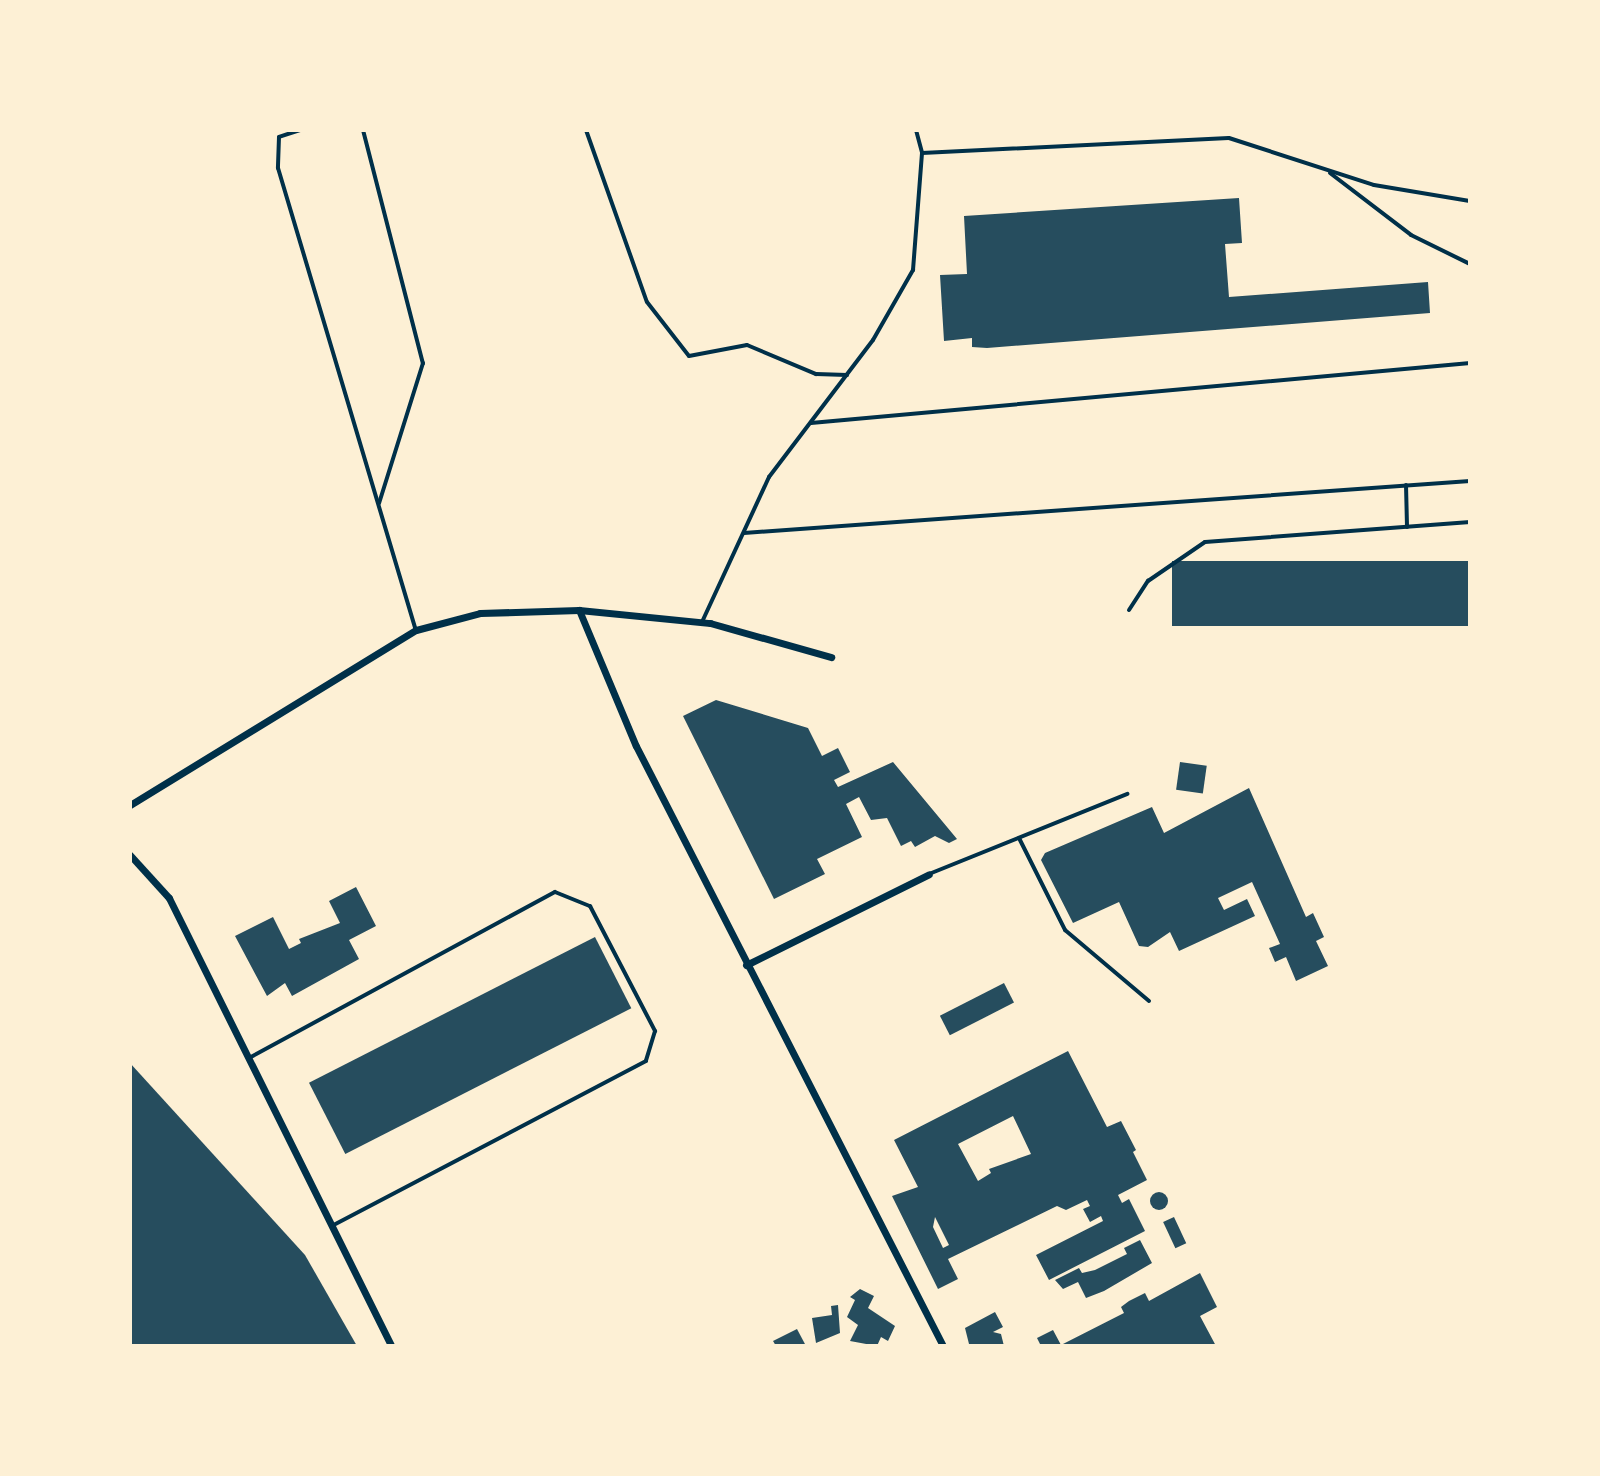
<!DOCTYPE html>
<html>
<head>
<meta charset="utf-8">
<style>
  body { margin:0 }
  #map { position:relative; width:1600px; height:1476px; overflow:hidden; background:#fdf0d5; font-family:Poppins,sans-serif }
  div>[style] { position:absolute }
  .building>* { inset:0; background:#264d5e; transform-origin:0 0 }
  .round { border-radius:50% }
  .service>* { height:4px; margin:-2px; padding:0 2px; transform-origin:2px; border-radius:2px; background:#003049 }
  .minor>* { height:7px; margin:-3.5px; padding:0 3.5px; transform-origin:3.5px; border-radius:3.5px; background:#003049 }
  span { translate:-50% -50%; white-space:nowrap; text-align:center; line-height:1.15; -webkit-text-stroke:6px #fdf0d5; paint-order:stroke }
  .frame { position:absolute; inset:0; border:132px solid #fdf0d5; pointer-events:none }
</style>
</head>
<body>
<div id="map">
  <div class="building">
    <div style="clip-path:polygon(1239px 198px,1242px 243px,1225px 244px,1229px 297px,1428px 282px,1430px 313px,987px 348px,972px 347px,972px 338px,944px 341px,940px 275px,967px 274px,964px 216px)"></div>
    <div style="left:1470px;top:561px;width:65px;height:298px;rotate:90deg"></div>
    <div style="clip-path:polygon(716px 700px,808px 728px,822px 756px,838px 748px,850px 772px,834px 780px,838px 787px,893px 762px,957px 839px,949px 843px,935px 836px,915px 847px,911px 841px,901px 846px,887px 818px,871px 820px,859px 797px,846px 804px,862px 837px,817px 859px,825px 874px,774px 899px,683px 716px)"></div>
    <div style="left:1180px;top:762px;width:27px;height:28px;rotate:8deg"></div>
    <div style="clip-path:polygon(1249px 788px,1306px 917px,1313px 913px,1324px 937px,1316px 941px,1328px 966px,1296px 981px,1286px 957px,1275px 962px,1269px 948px,1280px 944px,1252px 882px,1218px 898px,1224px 910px,1247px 899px,1255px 916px,1179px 951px,1170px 932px,1148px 947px,1139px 946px,1119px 902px,1073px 923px,1041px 860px,1045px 853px,1152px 807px,1164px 833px)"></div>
    <div style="clip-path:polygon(356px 887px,376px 926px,349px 940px,359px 959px,292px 996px,285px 983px,267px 996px,235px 936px,273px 917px,289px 949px,301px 943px,299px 939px,340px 923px,329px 901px)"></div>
    <div style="left:595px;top:937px;width:80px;height:321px;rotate:63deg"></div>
    <div style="left:1004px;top:983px;width:22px;height:72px;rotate:63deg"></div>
    <div style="clip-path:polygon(evenodd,1068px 1051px,1107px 1127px,1121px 1121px,1136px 1150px,1133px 1152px,1147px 1180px,1118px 1195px,1122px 1203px,1129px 1199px,1145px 1231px,1049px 1280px,1036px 1255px,1103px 1221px,1101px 1216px,1090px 1222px,1083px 1209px,1090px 1206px,1087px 1200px,1066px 1210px,1057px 1206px,948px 1259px,958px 1279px,938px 1289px,892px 1196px,918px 1187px,894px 1140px,1068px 1051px,1013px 1116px,1031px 1154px,989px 1169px,991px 1173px,978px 1181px,958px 1144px,1013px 1116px,1068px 1051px,935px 1217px,949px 1245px,943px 1248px,933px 1227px,935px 1217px)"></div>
    <div style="clip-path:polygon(130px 1063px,305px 1255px,357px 1346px,130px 1346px)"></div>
    <div class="round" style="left:1150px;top:1192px;width:18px;height:18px"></div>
    <div style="left:1174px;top:1217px;width:29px;height:12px;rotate:65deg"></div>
    <div style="clip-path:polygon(1140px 1240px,1152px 1263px,1104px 1291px,1086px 1298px,1078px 1282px,1063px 1289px,1055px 1280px,1079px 1268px,1082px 1273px,1095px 1270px,1127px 1254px,1124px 1248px)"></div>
    <div style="clip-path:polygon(1200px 1273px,1217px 1307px,1200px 1316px,1216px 1346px,1041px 1346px,1037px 1338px,1053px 1330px,1061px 1345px,1124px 1313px,1121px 1307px,1129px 1301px,1145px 1293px,1149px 1301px)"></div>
    <div style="clip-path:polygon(860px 1289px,874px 1296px,868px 1308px,895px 1326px,888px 1341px,881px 1337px,877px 1346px,850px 1341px,858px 1325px,847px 1317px,855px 1300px,850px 1297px)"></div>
    <div style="clip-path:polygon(838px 1305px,840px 1333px,816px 1343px,812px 1318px,832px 1315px,831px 1306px)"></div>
    <div style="clip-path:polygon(995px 1312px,1003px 1327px,993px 1332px,1001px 1334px,1004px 1346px,969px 1344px,965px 1328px)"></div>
    <div style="clip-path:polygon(797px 1329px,806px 1346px,776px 1346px,773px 1341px)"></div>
  </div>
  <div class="service">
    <div style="left:300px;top:130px;width:22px;rotate:162deg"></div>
    <div style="left:279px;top:137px;width:31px;rotate:92deg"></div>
    <div style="left:278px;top:168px;width:482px;rotate:73.4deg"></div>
    <div style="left:363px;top:130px;width:241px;rotate:75.6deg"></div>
    <div style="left:423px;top:363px;width:147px;rotate:107.4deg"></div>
    <div style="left:586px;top:130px;width:182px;rotate:70.5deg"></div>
    <div style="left:647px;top:302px;width:68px;rotate:52.1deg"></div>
    <div style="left:689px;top:356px;width:59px;rotate:-10.7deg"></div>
    <div style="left:747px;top:345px;width:75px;rotate:22.8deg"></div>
    <div style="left:816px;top:374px;width:31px;rotate:2deg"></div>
    <div style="left:916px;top:130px;width:24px;rotate:75deg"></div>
    <div style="left:1330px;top:173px;width:102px;rotate:37.4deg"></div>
    <div style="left:1411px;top:235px;width:66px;rotate:26.2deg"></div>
    <div style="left:811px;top:423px;width:662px;rotate:-5.2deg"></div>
    <div style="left:1406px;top:485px;width:42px;rotate:88.6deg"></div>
    <div style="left:744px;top:533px;width:728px;rotate:-4.1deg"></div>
    <div style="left:1129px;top:610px;width:35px;rotate:-57deg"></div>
    <div style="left:1148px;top:581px;width:69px;rotate:-34.4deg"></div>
    <div style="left:1205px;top:542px;width:266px;rotate:-4.3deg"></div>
    <div style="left:702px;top:622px;width:160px;rotate:-65.2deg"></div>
    <div style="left:769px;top:477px;width:172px;rotate:-52.8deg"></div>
    <div style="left:873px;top:340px;width:81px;rotate:-60.3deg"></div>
    <div style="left:913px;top:270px;width:117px;rotate:-85.6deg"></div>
    <div style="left:922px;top:153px;width:307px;rotate:-2.8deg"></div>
    <div style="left:1229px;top:138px;width:152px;rotate:18deg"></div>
    <div style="left:1374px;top:185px;width:97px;rotate:9.5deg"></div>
    <div style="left:1019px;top:838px;width:103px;rotate:63.4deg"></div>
    <div style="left:1065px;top:930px;width:110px;rotate:40.2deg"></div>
    <div style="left:929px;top:874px;width:214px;rotate:-22deg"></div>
    <div style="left:249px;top:1058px;width:348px;rotate:-28.5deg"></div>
    <div style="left:555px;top:892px;width:38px;rotate:22deg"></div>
    <div style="left:590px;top:906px;width:141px;rotate:62.5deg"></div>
    <div style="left:655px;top:1031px;width:31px;rotate:107deg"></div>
    <div style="left:646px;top:1061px;width:355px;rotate:152.3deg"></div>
  </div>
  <div class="minor">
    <div style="left:579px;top:610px;width:147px;rotate:67.3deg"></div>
    <div style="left:636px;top:746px;width:674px;rotate:62.9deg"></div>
    <div style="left:130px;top:805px;width:335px;rotate:-31.5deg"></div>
    <div style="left:416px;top:630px;width:66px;rotate:-14.9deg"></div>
    <div style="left:480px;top:613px;width:99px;rotate:-1.7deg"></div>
    <div style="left:579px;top:610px;width:132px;rotate:5.7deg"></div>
    <div style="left:710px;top:623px;width:126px;rotate:15.7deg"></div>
    <div style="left:130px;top:855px;width:58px;rotate:47.8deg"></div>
    <div style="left:169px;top:898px;width:500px;rotate:63.6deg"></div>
    <div style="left:746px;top:965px;width:204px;rotate:-26.4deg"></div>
  </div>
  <div class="frame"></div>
</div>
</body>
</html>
